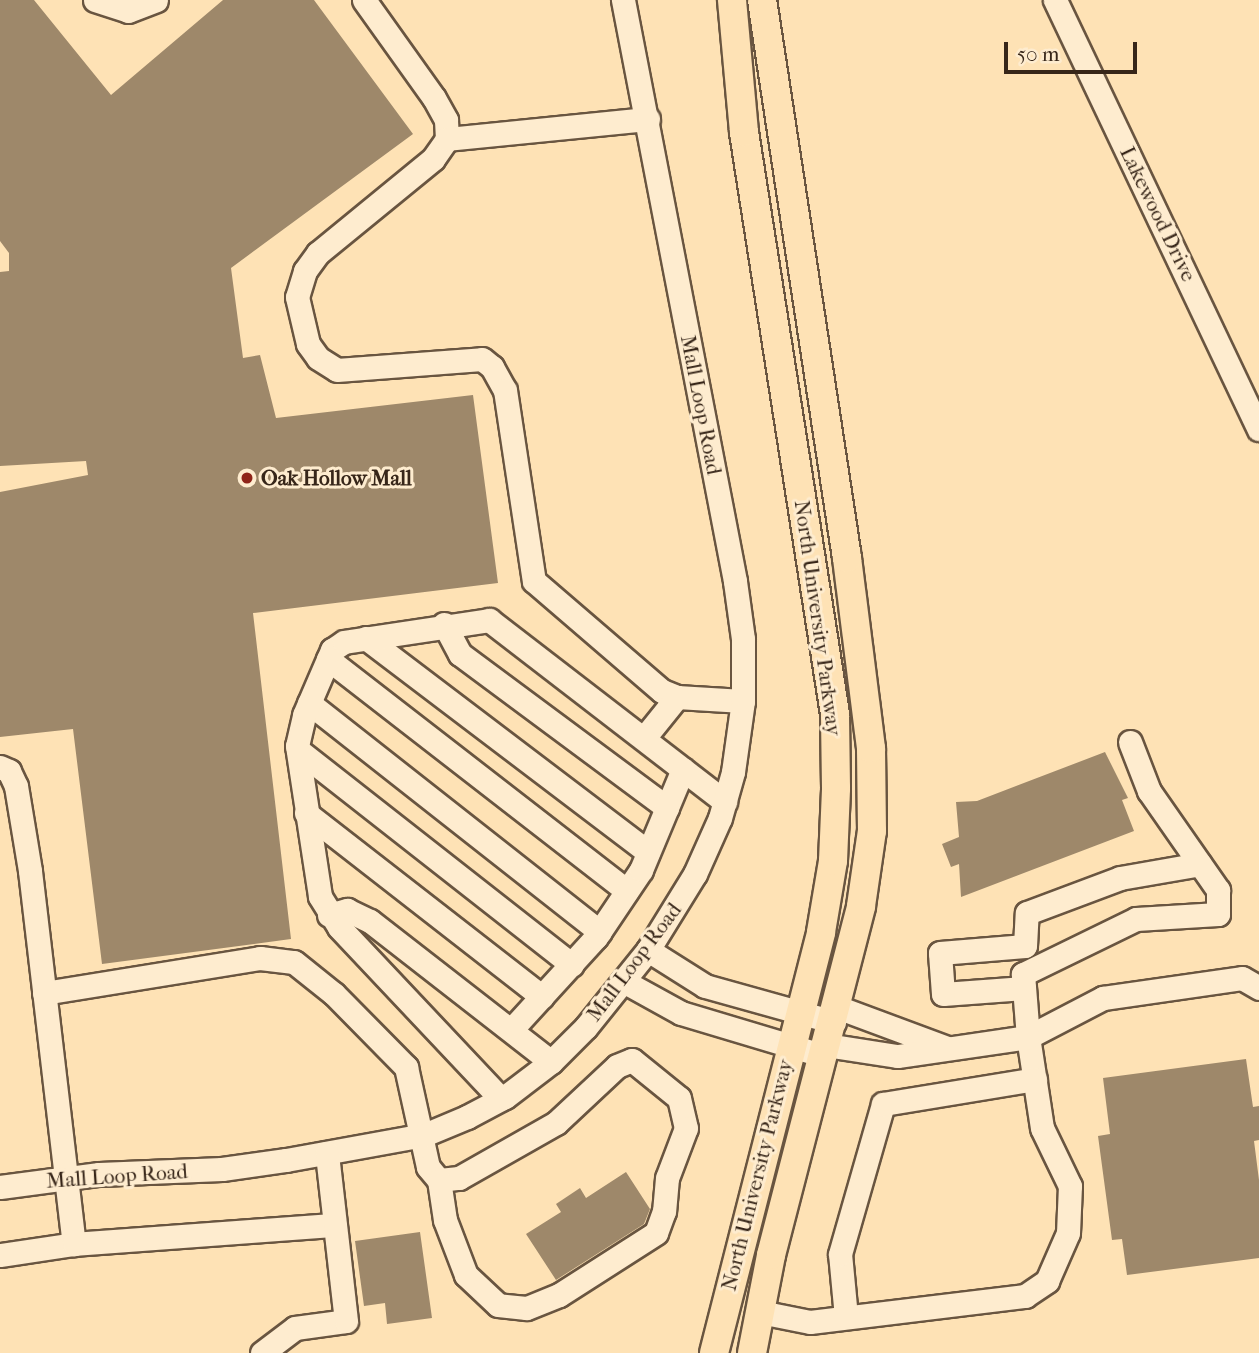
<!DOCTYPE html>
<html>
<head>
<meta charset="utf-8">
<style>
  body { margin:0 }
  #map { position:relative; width:1259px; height:1353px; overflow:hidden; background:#fee2b5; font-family:"IM FELL French Canon",serif }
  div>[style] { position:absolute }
  .building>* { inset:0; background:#9e886a }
  .roads { filter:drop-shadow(2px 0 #695540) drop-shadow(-2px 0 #695540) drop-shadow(0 2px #695540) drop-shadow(0 -2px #695540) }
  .minor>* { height:23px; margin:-11.5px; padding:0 11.5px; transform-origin:11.5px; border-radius:11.5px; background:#feeccf }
  .major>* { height:28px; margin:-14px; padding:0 14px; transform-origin:14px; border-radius:14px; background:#fee2b5 }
  .dots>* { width:19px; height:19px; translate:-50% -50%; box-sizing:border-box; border:4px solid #feeccf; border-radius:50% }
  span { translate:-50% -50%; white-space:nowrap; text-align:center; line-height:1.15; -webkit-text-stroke:6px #feeccf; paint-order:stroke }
  .street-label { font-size:21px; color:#372619 }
  .poi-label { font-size:21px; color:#372619; font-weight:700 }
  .left { translate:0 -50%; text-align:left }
  .scale { position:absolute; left:1004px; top:42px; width:133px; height:32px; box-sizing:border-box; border:4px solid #372619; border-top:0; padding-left:9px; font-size:21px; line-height:24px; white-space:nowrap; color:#372619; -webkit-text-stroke:5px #feeccf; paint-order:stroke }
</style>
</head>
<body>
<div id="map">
  <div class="building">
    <div style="clip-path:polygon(0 0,34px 0,111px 95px,223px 0,314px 0,413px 134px,231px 268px,243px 358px,260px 355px,276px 418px,473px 395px,498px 583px,253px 613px,291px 939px,102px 964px,73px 729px,0 737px,0 492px,88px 475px,86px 461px,0 466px,0 272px,9px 271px,9px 253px,0 241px)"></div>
    <div style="clip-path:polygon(1105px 752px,1128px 798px,1122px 800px,1134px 831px,961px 897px,959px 864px,951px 867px,942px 844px,959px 837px,956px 802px,977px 801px)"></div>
    <div style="clip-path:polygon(1246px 1059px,1253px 1107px,1259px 1106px,1259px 1140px,1254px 1141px,1259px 1180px,1259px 1258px,1127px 1275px,1122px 1239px,1112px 1240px,1098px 1136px,1110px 1134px,1103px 1078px)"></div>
    <div style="clip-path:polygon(626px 1172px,650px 1209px,644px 1224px,556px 1280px,526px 1234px,561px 1212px,556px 1204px,580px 1188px,586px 1198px)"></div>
    <div style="clip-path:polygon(420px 1232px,432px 1318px,387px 1324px,385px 1303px,364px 1306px,355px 1241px)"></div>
  </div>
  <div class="roads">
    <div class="minor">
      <div style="left:95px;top:0;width:35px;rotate:18deg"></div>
      <div style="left:128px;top:11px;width:30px;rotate:-21deg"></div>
      <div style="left:364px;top:0;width:120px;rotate:54.5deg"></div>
      <div style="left:434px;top:98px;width:25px;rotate:61deg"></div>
      <div style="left:446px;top:120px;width:19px;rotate:87deg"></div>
      <div style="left:447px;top:139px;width:24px;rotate:125deg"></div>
      <div style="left:433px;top:159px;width:149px;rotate:140.7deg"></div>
      <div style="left:318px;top:253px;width:22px;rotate:126deg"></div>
      <div style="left:305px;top:271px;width:27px;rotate:107deg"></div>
      <div style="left:297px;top:297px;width:48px;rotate:76.8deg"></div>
      <div style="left:308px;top:344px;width:17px;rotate:54deg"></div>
      <div style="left:318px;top:358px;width:22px;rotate:32deg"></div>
      <div style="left:337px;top:370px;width:145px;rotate:-4.3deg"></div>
      <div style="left:482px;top:359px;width:13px;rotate:39deg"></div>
      <div style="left:492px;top:367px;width:26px;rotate:61deg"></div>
      <div style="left:505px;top:390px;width:193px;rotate:81.4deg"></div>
      <div style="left:534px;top:581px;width:169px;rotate:40.7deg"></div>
      <div style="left:662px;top:691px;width:16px;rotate:22deg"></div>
      <div style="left:677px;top:697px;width:66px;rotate:3.5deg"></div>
      <div style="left:1055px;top:0;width:475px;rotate:64.6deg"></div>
      <div style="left:447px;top:139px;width:202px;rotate:-5.7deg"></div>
      <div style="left:444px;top:624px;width:34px;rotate:62deg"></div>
      <div style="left:460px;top:654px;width:258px;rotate:36.6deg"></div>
      <div style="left:366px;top:638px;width:354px;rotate:37.2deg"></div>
      <div style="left:328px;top:659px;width:378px;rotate:37.8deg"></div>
      <div style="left:309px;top:703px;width:370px;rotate:38.2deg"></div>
      <div style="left:644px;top:738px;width:53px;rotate:-51.2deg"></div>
      <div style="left:1130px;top:742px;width:53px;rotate:68.8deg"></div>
      <div style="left:1149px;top:791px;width:121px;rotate:55.1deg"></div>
      <div style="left:1218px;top:890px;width:24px;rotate:90deg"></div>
      <div style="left:1218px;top:914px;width:82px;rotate:176.5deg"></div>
      <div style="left:1136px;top:919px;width:126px;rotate:154deg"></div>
      <div style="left:1023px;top:974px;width:63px;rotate:85.5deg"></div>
      <div style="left:1028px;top:1037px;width:85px;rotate:-27.5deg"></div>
      <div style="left:1103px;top:998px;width:140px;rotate:-8.2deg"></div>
      <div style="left:1242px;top:978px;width:20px;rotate:30deg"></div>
      <div style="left:298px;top:750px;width:348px;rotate:38.1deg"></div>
      <div style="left:0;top:767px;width:10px;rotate:24deg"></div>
      <div style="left:9px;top:771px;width:17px;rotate:65deg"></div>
      <div style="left:16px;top:786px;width:86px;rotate:80.6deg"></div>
      <div style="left:30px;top:871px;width:376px;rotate:83.3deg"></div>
      <div style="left:74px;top:1244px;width:75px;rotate:171.5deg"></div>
      <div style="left:306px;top:813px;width:299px;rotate:37.9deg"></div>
      <div style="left:329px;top:915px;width:19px;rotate:-16deg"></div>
      <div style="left:347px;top:910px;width:25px;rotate:26deg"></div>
      <div style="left:370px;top:921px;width:229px;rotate:37.9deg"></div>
      <div style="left:648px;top:950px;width:67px;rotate:32.3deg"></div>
      <div style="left:705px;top:986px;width:134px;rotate:15.6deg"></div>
      <div style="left:623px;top:981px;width:66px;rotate:28.9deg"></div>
      <div style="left:681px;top:1013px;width:149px;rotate:16.7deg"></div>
      <div style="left:1024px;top:988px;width:81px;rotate:175.8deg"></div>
      <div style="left:943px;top:994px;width:41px;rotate:-94.2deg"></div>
      <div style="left:940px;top:953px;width:85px;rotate:-4.7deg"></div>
      <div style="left:1025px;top:946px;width:33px;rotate:-87deg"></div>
      <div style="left:1027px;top:913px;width:99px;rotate:-20.6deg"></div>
      <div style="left:1120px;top:878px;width:81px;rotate:-9.9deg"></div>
      <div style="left:44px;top:993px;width:219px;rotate:-9.2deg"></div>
      <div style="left:260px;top:958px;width:34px;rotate:7deg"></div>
      <div style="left:294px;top:962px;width:51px;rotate:38.7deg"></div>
      <div style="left:334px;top:994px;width:103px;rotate:45.4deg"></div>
      <div style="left:406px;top:1067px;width:102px;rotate:77.6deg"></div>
      <div style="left:428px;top:1167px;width:17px;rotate:50deg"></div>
      <div style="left:439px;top:1180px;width:20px;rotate:-6deg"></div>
      <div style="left:459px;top:1178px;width:112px;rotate:-29.6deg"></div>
      <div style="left:556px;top:1123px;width:83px;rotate:-43.1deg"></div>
      <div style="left:617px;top:1066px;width:16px;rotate:-22deg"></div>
      <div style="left:632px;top:1060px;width:60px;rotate:39deg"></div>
      <div style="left:679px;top:1098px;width:31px;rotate:77deg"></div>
      <div style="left:686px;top:1128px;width:53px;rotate:110.8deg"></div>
      <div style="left:667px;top:1178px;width:33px;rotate:95deg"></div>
      <div style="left:664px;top:1211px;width:23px;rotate:110deg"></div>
      <div style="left:656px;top:1233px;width:115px;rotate:147.4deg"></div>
      <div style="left:559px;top:1295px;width:35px;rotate:158deg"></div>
      <div style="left:526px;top:1308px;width:28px;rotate:-174deg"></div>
      <div style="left:498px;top:1305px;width:44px;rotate:-136.8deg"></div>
      <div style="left:466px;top:1275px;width:59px;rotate:-110.9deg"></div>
      <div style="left:445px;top:1220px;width:40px;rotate:-98.5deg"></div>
      <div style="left:837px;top:1007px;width:117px;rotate:20.4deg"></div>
      <div style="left:511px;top:1030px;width:126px;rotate:-47.6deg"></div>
      <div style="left:596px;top:937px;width:81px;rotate:-56.1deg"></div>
      <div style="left:641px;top:870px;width:109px;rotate:-67.4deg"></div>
      <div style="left:501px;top:1099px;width:236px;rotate:-133.3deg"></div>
      <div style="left:339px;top:927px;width:36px;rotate:-122deg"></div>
      <div style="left:320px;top:896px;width:152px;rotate:-98.7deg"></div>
      <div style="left:297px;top:746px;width:32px;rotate:-77deg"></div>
      <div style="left:304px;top:715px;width:71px;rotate:-66.7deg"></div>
      <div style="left:332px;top:650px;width:14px;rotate:-34deg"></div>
      <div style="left:344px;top:642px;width:147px;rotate:-8.6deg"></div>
      <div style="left:489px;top:620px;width:298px;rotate:37.6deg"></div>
      <div style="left:0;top:1187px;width:100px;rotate:-7.5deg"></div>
      <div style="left:99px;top:1174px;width:123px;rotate:-2.3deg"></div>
      <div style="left:222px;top:1169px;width:65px;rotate:-8deg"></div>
      <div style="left:286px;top:1160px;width:140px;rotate:-10.3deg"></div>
      <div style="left:424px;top:1135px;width:47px;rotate:-22.7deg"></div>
      <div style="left:467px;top:1117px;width:43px;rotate:-27.8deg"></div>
      <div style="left:505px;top:1097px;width:58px;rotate:-37.3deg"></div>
      <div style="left:551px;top:1062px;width:49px;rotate:-45deg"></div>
      <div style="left:586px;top:1027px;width:99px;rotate:-51.2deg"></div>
      <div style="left:648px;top:950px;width:89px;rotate:-58.3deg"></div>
      <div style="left:695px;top:874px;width:61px;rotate:-65.9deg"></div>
      <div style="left:720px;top:818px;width:48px;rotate:-74.2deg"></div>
      <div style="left:733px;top:772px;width:72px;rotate:-82deg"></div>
      <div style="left:743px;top:701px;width:62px;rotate:-90deg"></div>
      <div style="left:743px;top:639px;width:59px;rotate:-97.9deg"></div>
      <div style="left:735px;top:581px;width:592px;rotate:-100.91deg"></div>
      <div style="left:74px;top:1244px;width:261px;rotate:-4.2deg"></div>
      <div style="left:760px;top:1312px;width:51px;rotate:11.3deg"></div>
      <div style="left:810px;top:1322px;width:217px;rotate:-6.9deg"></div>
      <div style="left:1025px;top:1296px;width:27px;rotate:-34deg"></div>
      <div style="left:1047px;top:1281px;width:52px;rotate:-66.4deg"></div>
      <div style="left:1068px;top:1233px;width:47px;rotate:-87.6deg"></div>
      <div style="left:1070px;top:1186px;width:64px;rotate:-115.8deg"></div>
      <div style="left:1042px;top:1128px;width:92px;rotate:-98.7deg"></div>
      <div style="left:1028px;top:1037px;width:132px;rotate:171.7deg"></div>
      <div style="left:897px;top:1056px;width:71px;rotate:-171.1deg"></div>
      <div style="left:846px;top:1317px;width:63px;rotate:-95.4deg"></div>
      <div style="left:840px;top:1254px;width:156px;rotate:-74deg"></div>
      <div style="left:883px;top:1104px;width:154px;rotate:-9.3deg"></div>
      <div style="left:262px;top:1353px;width:41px;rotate:-37.1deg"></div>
      <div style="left:295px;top:1328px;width:51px;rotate:-7.8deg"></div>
      <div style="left:346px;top:1321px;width:169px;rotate:-96.5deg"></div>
    </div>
    <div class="major">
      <div style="left:714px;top:1353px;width:434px;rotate:-75.7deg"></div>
      <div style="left:821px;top:932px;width:72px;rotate:-80.4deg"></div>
      <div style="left:833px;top:861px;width:73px;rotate:-87.6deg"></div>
      <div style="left:836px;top:788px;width:74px;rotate:-90.8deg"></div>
      <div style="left:835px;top:714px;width:589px;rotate:-98.89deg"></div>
      <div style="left:744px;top:132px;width:133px;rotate:-95.2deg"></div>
      <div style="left:752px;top:1353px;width:100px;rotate:-79deg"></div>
      <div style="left:771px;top:1255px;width:360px;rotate:-75.5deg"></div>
      <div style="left:861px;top:906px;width:76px;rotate:-81.7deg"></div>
      <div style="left:872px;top:831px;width:83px;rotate:-90.7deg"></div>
      <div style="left:871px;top:748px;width:192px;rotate:-97.2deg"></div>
      <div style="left:847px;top:558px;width:564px;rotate:-98.66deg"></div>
    </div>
  </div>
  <div class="dots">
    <div style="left:247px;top:478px;background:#8f2418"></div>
  </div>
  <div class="street-label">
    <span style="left:1158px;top:214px;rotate:64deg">Lakewood Drive</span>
    <span style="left:701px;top:405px;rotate:79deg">Mall Loop Road</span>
    <span style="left:818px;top:618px;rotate:82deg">North University Parkway</span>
    <span style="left:634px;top:962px;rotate:-53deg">Mall Loop Road</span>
    <span style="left:757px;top:1175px;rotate:-76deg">North University Parkway</span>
    <span style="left:117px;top:1176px;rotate:-4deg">Mall Loop Road</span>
  </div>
  <div class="poi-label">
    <span class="left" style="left:261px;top:478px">Oak Hollow Mall</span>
  </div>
  <div class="scale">50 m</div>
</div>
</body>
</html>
